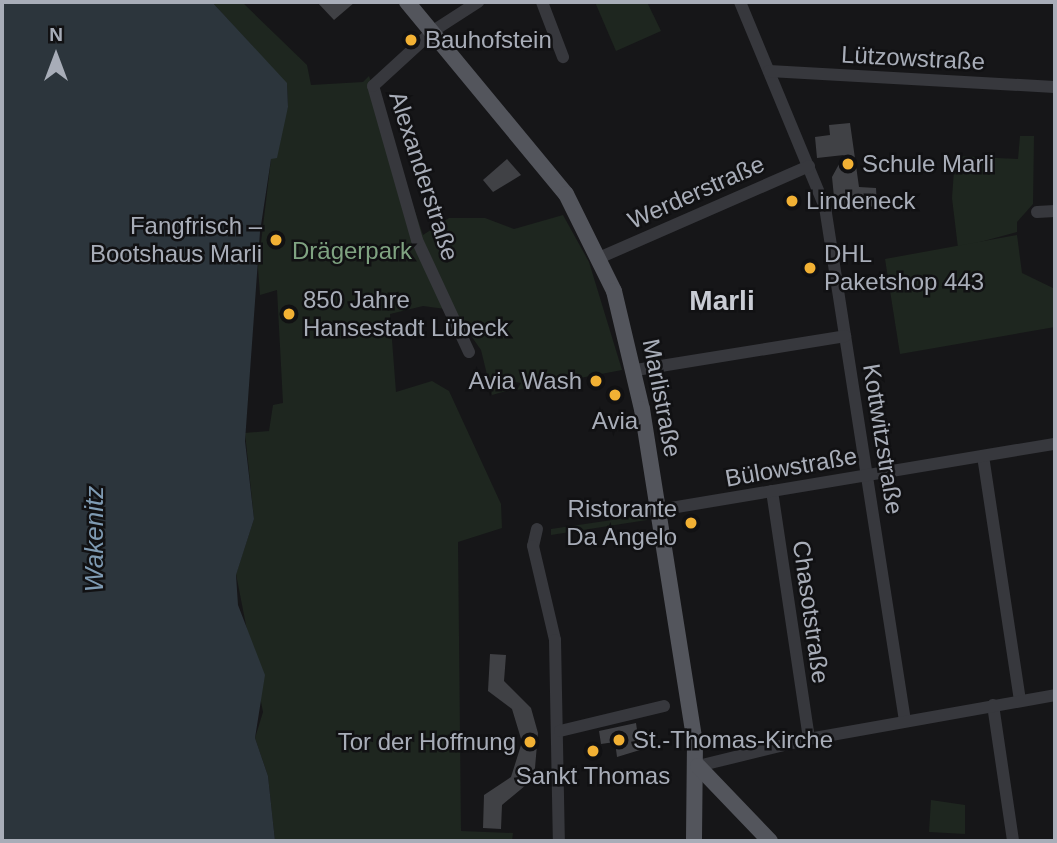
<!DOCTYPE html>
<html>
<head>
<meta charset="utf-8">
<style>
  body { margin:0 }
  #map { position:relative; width:1057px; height:843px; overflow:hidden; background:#161618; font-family:Helvetica,sans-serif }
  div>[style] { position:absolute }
  .green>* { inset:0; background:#1e261f }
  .water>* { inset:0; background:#2c353c }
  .building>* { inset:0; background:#404145 }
  .minor>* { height:12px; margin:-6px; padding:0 6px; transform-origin:6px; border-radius:6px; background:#37383d }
  .major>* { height:16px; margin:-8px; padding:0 8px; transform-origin:8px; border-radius:8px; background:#53555c }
  .dots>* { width:19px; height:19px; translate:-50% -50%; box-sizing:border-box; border:4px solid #111113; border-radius:50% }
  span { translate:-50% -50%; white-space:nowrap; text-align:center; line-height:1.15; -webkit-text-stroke:5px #111113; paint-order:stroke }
  .poi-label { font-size:24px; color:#a8adb8 }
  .left { translate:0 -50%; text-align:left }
  .right { translate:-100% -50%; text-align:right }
  .street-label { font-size:24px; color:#a8adb8 }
  .park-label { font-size:24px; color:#7fa381 }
  .water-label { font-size:26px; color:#7f9bb3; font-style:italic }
  .quarter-label { font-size:28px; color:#c9ccd4; font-weight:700 }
  .frame { position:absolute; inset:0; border:4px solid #a8adb8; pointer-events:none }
  .north { position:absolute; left:21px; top:21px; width:70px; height:70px; -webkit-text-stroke:5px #111113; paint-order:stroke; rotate:0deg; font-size:19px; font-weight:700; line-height:28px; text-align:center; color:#a8adb8 }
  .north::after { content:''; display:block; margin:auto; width:24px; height:32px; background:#a8adb8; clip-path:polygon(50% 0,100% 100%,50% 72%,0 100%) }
</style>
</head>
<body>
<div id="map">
  <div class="green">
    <div style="clip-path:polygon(212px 2px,242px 2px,307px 65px,311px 85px,363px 82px,369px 76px,423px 235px,449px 218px,485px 218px,514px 229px,563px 215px,589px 262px,622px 370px,517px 390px,521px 383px,515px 382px,510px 390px,492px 395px,481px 350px,453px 310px,423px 306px,390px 314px,396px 392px,432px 381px,449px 391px,501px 504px,502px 528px,458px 542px,461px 831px,513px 833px,512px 841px,275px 841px,268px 776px,255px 738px,263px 712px,236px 574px,254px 519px,245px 433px,269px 431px,273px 405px,283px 403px,277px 290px,260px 295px,258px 268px,271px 159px,288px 107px,287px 84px)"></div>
    <div style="clip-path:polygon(595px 2px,647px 2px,661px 31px,616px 51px)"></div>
    <div style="clip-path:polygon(1020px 136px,1034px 136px,1033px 204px,1017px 222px,1017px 232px,958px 248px,952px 198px,955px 156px,1018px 159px)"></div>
    <div style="clip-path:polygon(1017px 235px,1022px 273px,1055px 289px,1055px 327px,900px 354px,885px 259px)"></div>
    <div style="clip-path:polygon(646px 515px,647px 520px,551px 535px,551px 529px)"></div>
    <div style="clip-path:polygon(931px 800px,965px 805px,965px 834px,929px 832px)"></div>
  </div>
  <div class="water">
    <div style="clip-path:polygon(2px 2px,212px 2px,287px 83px,288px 107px,277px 158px,271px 159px,260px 232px,245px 441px,254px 519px,236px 575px,238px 605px,265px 675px,255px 738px,268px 776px,275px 841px,2px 841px)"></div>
  </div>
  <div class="building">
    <div style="clip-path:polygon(317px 2px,355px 2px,334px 20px)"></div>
    <div style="clip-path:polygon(850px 123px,859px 187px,876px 188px,877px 206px,845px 209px,844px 196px,834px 197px,832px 177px,844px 155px,817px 158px,815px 137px,830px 135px,829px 125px)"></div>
    <div style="clip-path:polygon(507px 159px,521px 175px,493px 192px,483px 180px)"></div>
    <div style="clip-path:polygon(490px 654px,506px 655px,504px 681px,531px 708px,538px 733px,535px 768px,526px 785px,502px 805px,501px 829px,483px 828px,484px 795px,511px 777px,522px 742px,512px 709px,488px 691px)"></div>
    <div style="clip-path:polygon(636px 723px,640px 750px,617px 757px,615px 742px,601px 744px,599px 731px)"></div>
  </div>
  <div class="minor">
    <div style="left:542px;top:2px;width:59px;rotate:69.1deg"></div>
    <div style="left:740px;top:2px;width:222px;rotate:67.5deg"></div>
    <div style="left:825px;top:207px;width:520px;rotate:81.15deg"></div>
    <div style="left:769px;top:71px;width:286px;rotate:3.2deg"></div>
    <div style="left:1037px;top:212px;width:18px;rotate:-3deg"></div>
    <div style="left:601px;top:257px;width:227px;rotate:-23.6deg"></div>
    <div style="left:469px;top:352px;width:123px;rotate:-114.9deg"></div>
    <div style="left:417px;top:240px;width:160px;rotate:-105.9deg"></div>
    <div style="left:373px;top:86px;width:81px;rotate:-42.5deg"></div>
    <div style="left:433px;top:31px;width:54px;rotate:-32.8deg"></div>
    <div style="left:636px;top:370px;width:212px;rotate:-9.2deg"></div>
    <div style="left:983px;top:456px;width:247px;rotate:81.4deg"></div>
    <div style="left:772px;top:491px;width:251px;rotate:81.5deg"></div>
    <div style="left:659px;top:510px;width:401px;rotate:-9.5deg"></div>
    <div style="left:537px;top:529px;width:17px;rotate:103deg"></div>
    <div style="left:533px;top:546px;width:97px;rotate:76.8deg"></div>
    <div style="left:555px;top:640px;width:201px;rotate:88.9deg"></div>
    <div style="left:993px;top:705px;width:137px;rotate:81.6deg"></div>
    <div style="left:560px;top:731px;width:107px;rotate:-13.5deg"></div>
    <div style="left:698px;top:766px;width:114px;rotate:-13.7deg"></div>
    <div style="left:809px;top:739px;width:250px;rotate:-10.1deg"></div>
  </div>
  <div class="major">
    <div style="left:407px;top:2px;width:249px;rotate:50.4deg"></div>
    <div style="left:566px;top:194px;width:108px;rotate:63.7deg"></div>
    <div style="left:614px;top:291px;width:121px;rotate:76.7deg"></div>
    <div style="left:642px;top:409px;width:337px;rotate:81deg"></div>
    <div style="left:695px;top:742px;width:99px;rotate:90.6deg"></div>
    <div style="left:698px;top:766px;width:104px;rotate:46.2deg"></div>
  </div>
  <div class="dots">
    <div style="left:411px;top:40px;background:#f2b134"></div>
    <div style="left:848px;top:164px;background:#f2b134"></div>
    <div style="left:792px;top:201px;background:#f2b134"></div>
    <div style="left:276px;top:240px;background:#f2b134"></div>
    <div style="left:810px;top:268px;background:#f2b134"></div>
    <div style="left:289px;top:314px;background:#f2b134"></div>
    <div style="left:596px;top:381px;background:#f2b134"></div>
    <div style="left:615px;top:395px;background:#f2b134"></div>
    <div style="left:691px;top:523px;background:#f2b134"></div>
    <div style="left:619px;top:740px;background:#f2b134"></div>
    <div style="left:530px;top:742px;background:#f2b134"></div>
    <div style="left:593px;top:751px;background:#f2b134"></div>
  </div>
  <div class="poi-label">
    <span class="left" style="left:425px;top:40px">Bauhofstein</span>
    <span class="left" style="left:862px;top:164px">Schule Marli</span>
    <span class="left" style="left:806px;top:201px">Lindeneck</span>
    <span class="right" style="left:262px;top:240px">Fangfrisch –<br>Bootshaus Marli</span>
    <span class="left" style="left:824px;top:268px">DHL<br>Paketshop 443</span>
    <span class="left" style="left:303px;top:314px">850 Jahre<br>Hansestadt Lübeck</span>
    <span class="right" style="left:582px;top:381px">Avia Wash</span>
    <span style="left:615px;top:421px">Avia</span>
    <span class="right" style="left:677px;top:523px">Ristorante<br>Da Angelo</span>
    <span class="left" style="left:633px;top:740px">St.-Thomas-Kirche</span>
    <span class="right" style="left:516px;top:742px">Tor der Hoffnung</span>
    <span style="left:593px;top:776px">Sankt Thomas</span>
  </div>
  <div class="street-label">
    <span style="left:913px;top:58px;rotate:3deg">Lützowstraße</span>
    <span style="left:424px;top:176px;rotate:72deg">Alexanderstraße</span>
    <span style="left:696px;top:192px;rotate:-24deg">Werderstraße</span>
    <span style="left:662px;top:398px;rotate:79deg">Marlistraße</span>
    <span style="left:883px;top:439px;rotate:81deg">Kottwitzstraße</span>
    <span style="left:791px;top:467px;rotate:-10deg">Bülowstraße</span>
    <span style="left:811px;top:612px;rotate:82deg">Chasotstraße</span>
  </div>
  <div class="park-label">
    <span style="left:352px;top:251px">Drägerpark</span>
  </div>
  <div class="water-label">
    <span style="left:95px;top:539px;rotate:-90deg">Wakenitz</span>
  </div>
  <div class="quarter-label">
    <span style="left:722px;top:301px">Marli</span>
  </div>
  <div class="frame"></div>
  <div class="north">N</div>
</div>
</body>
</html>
